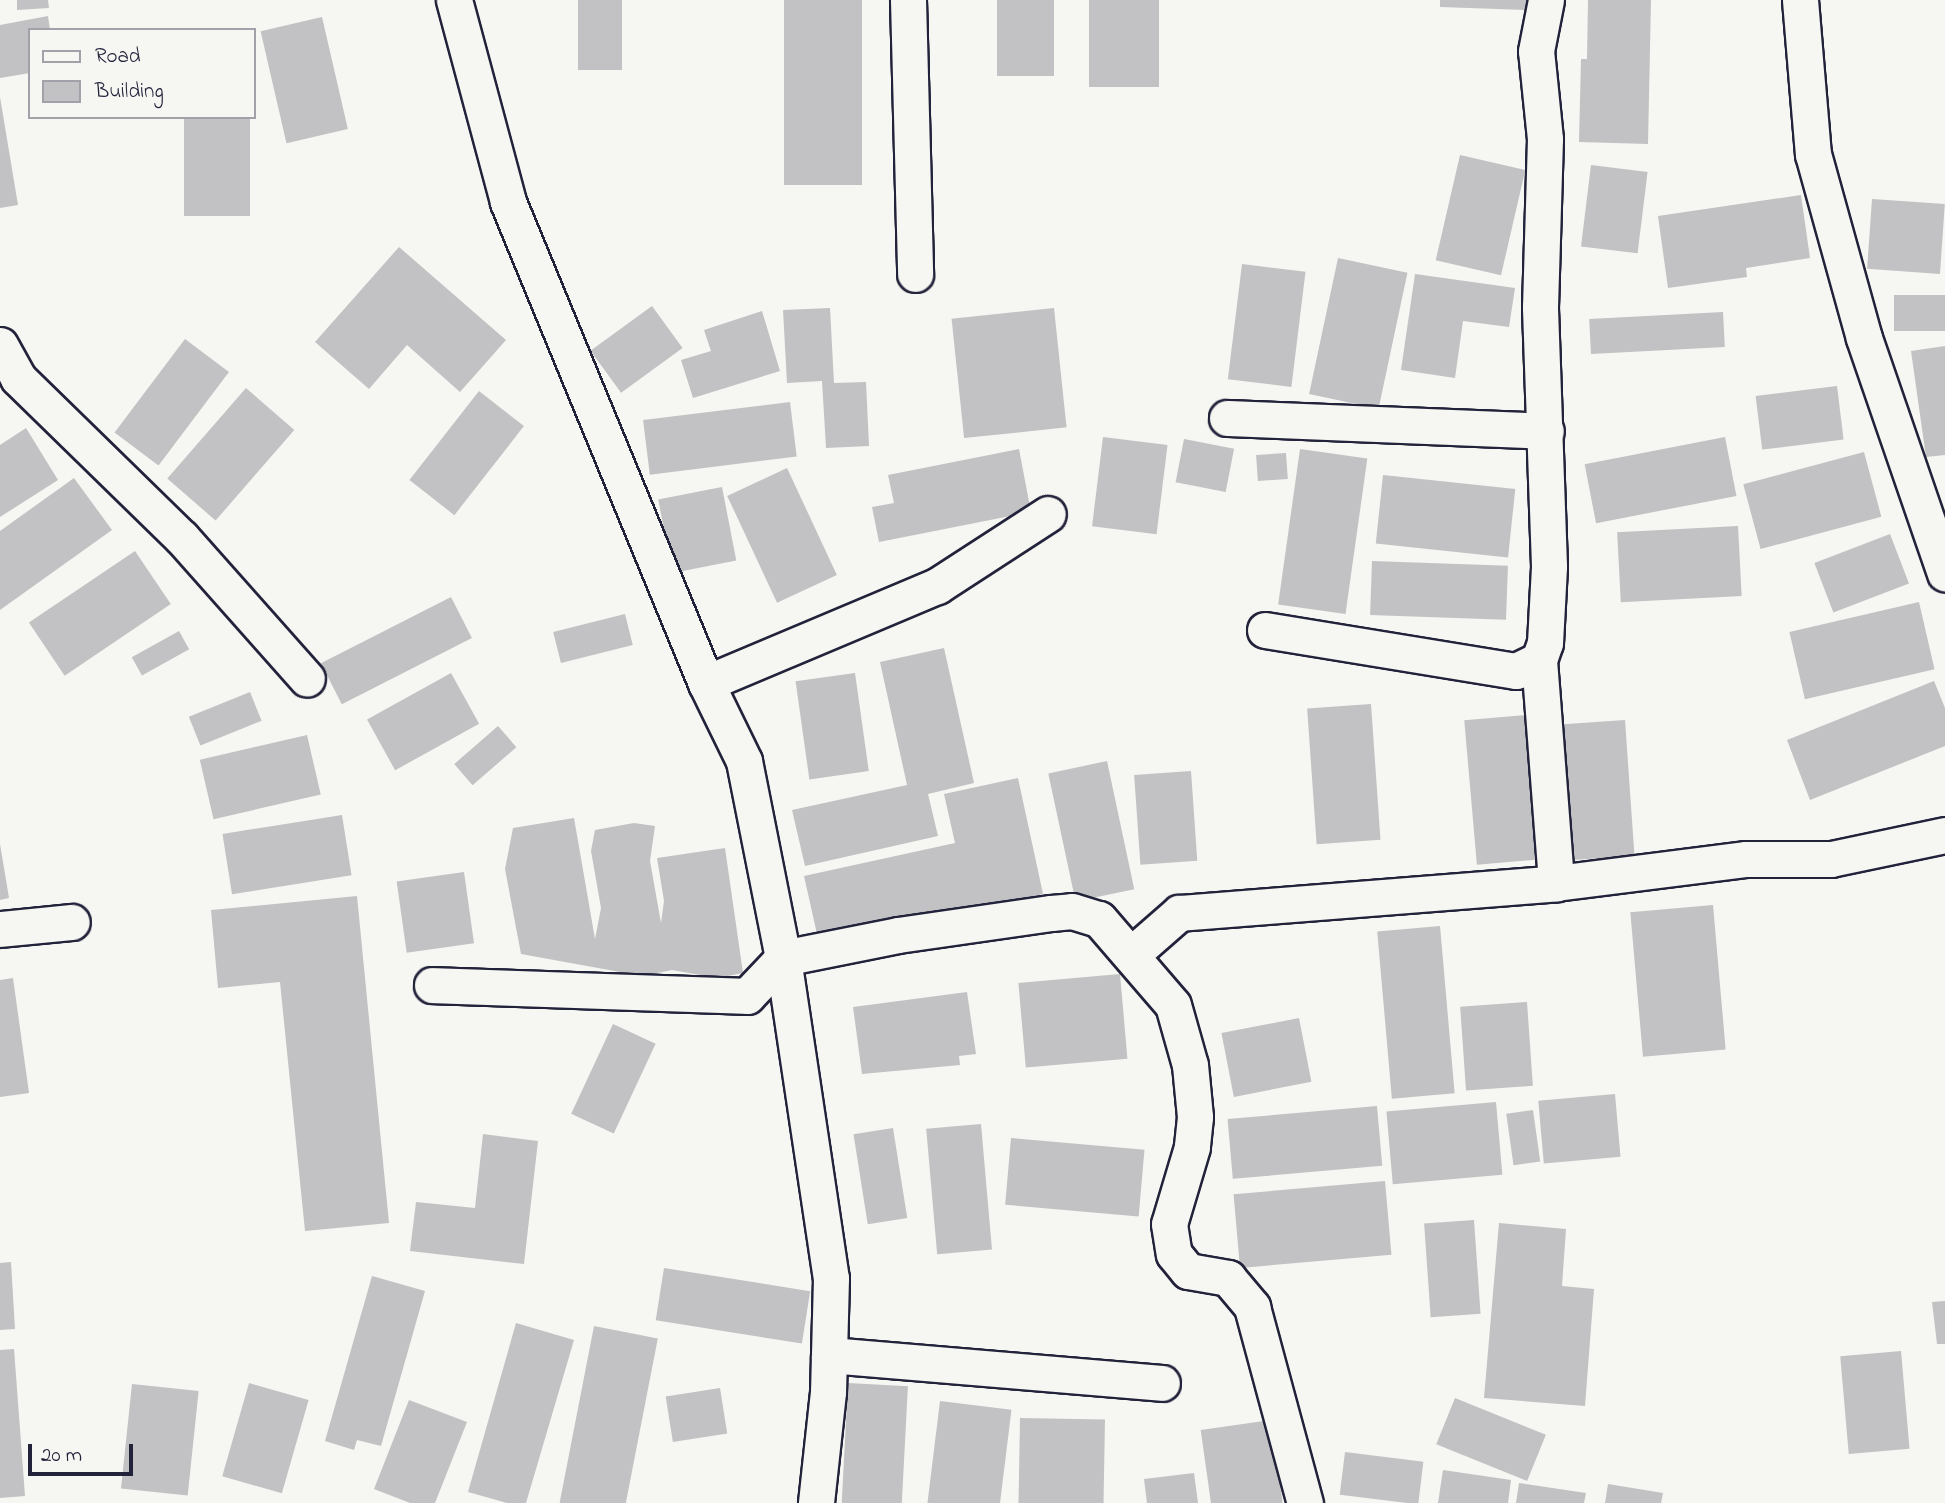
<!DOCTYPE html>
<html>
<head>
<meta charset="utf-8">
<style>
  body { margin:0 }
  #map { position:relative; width:1945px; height:1503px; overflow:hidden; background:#f6f6f2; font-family:"Indie Flower",sans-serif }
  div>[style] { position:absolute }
  .building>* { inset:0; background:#c2c2c4; transform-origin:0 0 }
  .roads { filter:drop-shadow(2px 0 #22223b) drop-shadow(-2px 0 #22223b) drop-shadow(0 2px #22223b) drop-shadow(0 -2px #22223b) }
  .minor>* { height:35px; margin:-17.5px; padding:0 17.5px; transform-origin:17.5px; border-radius:17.5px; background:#f6f6f2 }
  span { translate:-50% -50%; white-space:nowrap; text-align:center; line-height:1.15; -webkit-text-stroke:7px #f6f6f2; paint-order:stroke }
  .legend { position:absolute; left:28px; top:28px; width:228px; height:91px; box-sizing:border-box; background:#f6f6f2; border:2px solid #a1a1a9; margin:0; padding:9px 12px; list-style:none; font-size:21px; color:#22223b }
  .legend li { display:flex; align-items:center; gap:14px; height:35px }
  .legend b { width:35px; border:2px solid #a1a1a9 }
  .scale { position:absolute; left:28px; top:1444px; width:105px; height:32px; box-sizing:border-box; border:4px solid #22223b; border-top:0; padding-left:9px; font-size:21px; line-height:24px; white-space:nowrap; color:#22223b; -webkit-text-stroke:5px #f6f6f2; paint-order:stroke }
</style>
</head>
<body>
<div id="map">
  <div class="building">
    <div style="clip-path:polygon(17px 0,48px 0,49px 8px,17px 10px)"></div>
    <div style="left:578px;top:0;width:44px;height:70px"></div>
    <div style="left:784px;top:0;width:78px;height:185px"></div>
    <div style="left:997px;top:0;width:57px;height:76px"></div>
    <div style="left:1089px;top:0;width:70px;height:87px"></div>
    <div style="clip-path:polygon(1440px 0,1530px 0,1529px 10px,1440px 7px)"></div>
    <div style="clip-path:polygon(1588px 0,1651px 0,1648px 144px,1579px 142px,1581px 59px,1587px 59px)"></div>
    <div style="clip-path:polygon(48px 16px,50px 30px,30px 30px,30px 73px,0 78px,0 25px)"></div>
    <div style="left:322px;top:17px;width:115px;height:63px;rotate:77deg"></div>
    <div style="clip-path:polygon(0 97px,18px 205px,0 208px)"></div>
    <div style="left:184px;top:117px;width:66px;height:99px"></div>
    <div style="left:1460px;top:155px;width:67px;height:108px;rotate:13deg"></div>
    <div style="left:1591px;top:165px;width:57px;height:82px;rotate:7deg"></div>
    <div style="clip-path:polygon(1801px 195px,1810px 258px,1746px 268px,1747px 277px,1668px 288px,1658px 216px)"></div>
    <div style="left:1872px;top:199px;width:73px;height:70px;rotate:4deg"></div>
    <div style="clip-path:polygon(399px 247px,506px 340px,460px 392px,407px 345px,369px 389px,315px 342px)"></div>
    <div style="left:1338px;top:258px;width:71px;height:139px;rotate:12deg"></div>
    <div style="left:1242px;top:264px;width:64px;height:116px;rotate:7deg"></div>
    <div style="clip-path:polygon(1415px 274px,1515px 288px,1509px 327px,1463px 321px,1455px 378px,1401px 370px)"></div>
    <div style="left:1945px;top:295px;width:36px;height:51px;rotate:90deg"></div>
    <div style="left:652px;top:306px;width:52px;height:76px;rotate:54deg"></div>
    <div style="clip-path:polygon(830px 308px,834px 383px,866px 382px,869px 446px,826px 448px,822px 381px,787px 383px,783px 310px)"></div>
    <div style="left:1054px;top:308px;width:120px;height:103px;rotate:84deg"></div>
    <div style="clip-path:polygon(762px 311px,780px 371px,693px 398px,681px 360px,711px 351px,704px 330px)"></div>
    <div style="left:1723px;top:312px;width:35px;height:134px;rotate:87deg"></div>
    <div style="left:185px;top:339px;width:55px;height:117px;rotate:37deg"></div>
    <div style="clip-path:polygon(1945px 346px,1945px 455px,1926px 457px,1911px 351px)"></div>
    <div style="left:1837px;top:386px;width:54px;height:82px;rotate:83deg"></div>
    <div style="left:246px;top:388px;width:64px;height:120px;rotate:41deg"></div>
    <div style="left:479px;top:391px;width:57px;height:113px;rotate:38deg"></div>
    <div style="left:790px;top:402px;width:55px;height:148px;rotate:83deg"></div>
    <div style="clip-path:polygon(26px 428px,58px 480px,0 517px,0 445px)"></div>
    <div style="left:1103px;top:437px;width:65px;height:90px;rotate:7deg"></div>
    <div style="left:1725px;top:437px;width:60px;height:143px;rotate:79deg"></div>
    <div style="left:1184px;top:439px;width:51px;height:44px;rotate:11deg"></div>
    <div style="clip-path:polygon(1019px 449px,1031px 512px,879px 542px,872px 507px,894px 503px,888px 475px)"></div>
    <div style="left:1300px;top:449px;width:68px;height:157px;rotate:8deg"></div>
    <div style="left:1864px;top:452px;width:67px;height:125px;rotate:75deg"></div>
    <div style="left:1286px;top:453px;width:26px;height:30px;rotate:86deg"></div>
    <div style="left:787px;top:468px;width:118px;height:66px;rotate:65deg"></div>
    <div style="left:1383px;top:475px;width:133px;height:69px;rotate:6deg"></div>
    <div style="clip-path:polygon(74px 478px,112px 530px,0 610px,0 531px)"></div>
    <div style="left:722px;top:487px;width:75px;height:65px;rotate:79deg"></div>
    <div style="left:1738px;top:526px;width:70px;height:121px;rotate:87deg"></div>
    <div style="left:1890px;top:534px;width:53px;height:81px;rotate:69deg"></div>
    <div style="left:135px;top:551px;width:64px;height:128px;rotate:56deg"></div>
    <div style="left:1372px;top:561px;width:136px;height:54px;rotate:2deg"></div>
    <div style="left:451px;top:597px;width:46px;height:146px;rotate:63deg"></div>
    <div style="left:1919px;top:602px;width:69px;height:133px;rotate:77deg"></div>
    <div style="left:625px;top:614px;width:32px;height:74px;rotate:76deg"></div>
    <div style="left:179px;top:631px;width:21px;height:54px;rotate:61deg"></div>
    <div style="clip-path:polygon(944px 648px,974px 783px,928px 794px,938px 836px,805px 866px,792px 810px,907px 785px,880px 662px)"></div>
    <div style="left:451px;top:673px;width:58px;height:96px;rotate:61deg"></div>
    <div style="left:855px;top:673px;width:99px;height:60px;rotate:82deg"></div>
    <div style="clip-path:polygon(1934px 681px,1945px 708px,1945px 746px,1810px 800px,1787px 740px)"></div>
    <div style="left:250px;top:692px;width:31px;height:66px;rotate:68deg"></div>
    <div style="left:1371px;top:704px;width:136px;height:64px;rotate:86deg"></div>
    <div style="left:1537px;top:714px;width:145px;height:73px;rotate:85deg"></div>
    <div style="left:1625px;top:720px;width:136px;height:62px;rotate:86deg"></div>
    <div style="left:498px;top:726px;width:28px;height:58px;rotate:49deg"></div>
    <div style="left:307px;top:735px;width:61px;height:110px;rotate:77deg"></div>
    <div style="left:1107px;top:761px;width:131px;height:60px;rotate:78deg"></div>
    <div style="left:1191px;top:771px;width:90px;height:57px;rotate:86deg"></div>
    <div style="clip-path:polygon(1018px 778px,1043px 894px,819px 943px,804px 876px,955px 843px,944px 794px)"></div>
    <div style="left:342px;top:815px;width:61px;height:121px;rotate:81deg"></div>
    <div style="clip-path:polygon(574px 818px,595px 939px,601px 908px,591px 851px,595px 830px,634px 823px,655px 826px,650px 861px,661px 923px,664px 901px,657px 858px,725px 848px,743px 973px,717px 978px,672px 970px,642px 976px,521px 954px,505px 869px,513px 828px)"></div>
    <div style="clip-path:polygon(0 844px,9px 898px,0 900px)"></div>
    <div style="left:464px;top:872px;width:72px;height:68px;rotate:82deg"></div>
    <div style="clip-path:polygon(357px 896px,389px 1223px,305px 1231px,280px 982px,218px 988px,211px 910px)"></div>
    <div style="left:1713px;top:905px;width:145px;height:83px;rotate:85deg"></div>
    <div style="left:1440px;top:926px;width:168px;height:63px;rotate:85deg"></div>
    <div style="left:1120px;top:974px;width:85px;height:102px;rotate:85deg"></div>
    <div style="clip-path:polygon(13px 978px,29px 1093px,0 1097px,0 980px)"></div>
    <div style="clip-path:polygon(967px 992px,976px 1054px,959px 1056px,960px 1065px,862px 1074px,853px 1007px)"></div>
    <div style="left:1527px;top:1002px;width:84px;height:67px;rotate:86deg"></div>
    <div style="left:1299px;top:1018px;width:65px;height:79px;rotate:79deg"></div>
    <div style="left:613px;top:1024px;width:47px;height:99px;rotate:25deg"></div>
    <div style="left:1615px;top:1094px;width:63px;height:77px;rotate:85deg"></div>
    <div style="left:1496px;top:1102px;width:73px;height:110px;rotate:85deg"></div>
    <div style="left:1377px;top:1106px;width:60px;height:150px;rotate:85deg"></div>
    <div style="left:1533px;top:1110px;width:52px;height:27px;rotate:82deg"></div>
    <div style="left:981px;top:1124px;width:126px;height:55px;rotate:85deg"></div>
    <div style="left:893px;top:1128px;width:91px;height:40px;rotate:81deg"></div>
    <div style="clip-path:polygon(483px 1134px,538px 1141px,524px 1264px,410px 1251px,416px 1202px,475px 1208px)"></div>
    <div style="left:1011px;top:1138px;width:134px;height:67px;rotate:5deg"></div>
    <div style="left:1385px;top:1181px;width:74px;height:152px;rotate:85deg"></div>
    <div style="left:1474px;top:1220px;width:94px;height:50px;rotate:86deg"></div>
    <div style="clip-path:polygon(1499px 1223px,1566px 1229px,1562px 1286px,1594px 1289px,1585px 1406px,1484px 1398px)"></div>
    <div style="clip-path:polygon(11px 1262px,15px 1329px,0 1330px,0 1263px)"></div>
    <div style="left:664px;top:1268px;width:148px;height:53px;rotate:9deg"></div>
    <div style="clip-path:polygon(372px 1276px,425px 1291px,381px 1446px,357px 1440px,354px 1450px,325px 1441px)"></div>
    <div style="clip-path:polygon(1945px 1301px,1945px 1344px,1937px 1344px,1932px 1302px)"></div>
    <div style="clip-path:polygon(516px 1323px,574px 1340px,526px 1503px,507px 1503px,468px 1492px)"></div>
    <div style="left:594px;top:1326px;width:65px;height:180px;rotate:11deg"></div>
    <div style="clip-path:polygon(14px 1349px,25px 1496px,0 1498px,0 1350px)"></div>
    <div style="left:1901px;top:1351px;width:98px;height:61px;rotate:85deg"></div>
    <div style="left:249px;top:1383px;width:62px;height:97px;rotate:16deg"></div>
    <div style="left:848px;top:1383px;width:60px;height:120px;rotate:3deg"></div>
    <div style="left:132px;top:1384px;width:67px;height:105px;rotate:6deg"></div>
    <div style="left:720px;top:1388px;width:46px;height:55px;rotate:81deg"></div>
    <div style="left:1455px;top:1398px;width:98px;height:50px;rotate:22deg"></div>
    <div style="clip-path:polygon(409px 1400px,467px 1422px,435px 1503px,410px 1503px,374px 1489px)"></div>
    <div style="left:940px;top:1401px;width:72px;height:103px;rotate:7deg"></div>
    <div style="left:1020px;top:1418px;width:85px;height:85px;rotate:1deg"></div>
    <div style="left:1271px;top:1420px;width:84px;height:71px;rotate:82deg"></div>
    <div style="left:1345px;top:1452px;width:79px;height:43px;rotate:7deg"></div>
    <div style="clip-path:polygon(1443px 1470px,1511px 1480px,1508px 1503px,1438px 1503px)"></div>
    <div style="clip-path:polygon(1194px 1473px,1198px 1503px,1147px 1503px,1144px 1479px)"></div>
    <div style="clip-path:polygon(1519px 1483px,1586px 1493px,1584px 1503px,1516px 1503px)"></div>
    <div style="clip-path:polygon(1608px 1484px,1663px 1493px,1661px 1503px,1605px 1503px)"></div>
  </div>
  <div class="roads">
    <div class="minor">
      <div style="left:454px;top:0;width:209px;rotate:75deg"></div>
      <div style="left:508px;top:202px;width:520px;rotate:67.63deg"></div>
      <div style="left:706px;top:683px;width:87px;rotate:64deg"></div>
      <div style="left:744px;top:761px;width:201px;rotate:78.8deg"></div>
      <div style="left:783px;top:958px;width:324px;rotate:81.5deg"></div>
      <div style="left:831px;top:1278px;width:114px;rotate:91.5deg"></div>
      <div style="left:828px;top:1392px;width:112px;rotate:96.2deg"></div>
      <div style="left:908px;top:0;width:274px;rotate:88.5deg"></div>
      <div style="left:1800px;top:0;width:155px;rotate:85.2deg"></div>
      <div style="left:1813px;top:154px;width:191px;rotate:74.5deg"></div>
      <div style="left:1864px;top:338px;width:249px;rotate:71deg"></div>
      <div style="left:0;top:345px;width:38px;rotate:61deg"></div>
      <div style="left:18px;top:378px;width:229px;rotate:44.3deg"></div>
      <div style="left:182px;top:538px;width:188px;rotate:48.4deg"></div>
      <div style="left:1227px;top:418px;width:319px;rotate:2.3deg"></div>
      <div style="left:1265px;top:630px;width:254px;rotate:9.3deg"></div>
      <div style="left:1516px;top:671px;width:25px;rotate:-26deg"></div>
      <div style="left:1539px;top:660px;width:18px;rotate:-71deg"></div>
      <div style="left:1545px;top:643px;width:77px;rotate:-87deg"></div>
      <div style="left:1549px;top:566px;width:259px;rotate:-92deg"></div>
      <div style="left:1540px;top:307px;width:168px;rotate:-88.3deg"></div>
      <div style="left:1545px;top:139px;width:88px;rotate:-95.8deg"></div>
      <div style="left:1536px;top:51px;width:52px;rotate:-78.9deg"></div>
      <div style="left:1539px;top:660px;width:224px;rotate:85.6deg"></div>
      <div style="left:706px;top:683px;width:251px;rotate:-22.8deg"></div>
      <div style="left:937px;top:586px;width:132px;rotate:-33deg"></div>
      <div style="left:0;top:929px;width:72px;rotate:-5.6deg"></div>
      <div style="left:1131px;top:955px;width:64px;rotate:-41.2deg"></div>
      <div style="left:1179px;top:913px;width:378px;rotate:-4.5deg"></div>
      <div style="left:1556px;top:883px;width:192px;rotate:-7.2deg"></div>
      <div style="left:1746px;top:859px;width:85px"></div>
      <div style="left:1831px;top:859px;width:116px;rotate:-11.9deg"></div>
      <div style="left:432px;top:985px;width:315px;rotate:2deg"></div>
      <div style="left:747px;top:996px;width:52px;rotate:-46.5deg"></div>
      <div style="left:783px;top:958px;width:117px;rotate:-11.3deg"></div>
      <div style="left:898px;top:935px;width:155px;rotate:-8.2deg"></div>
      <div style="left:1051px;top:913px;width:21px;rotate:-5deg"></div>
      <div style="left:1072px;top:911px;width:28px;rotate:17deg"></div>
      <div style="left:1099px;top:919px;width:113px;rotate:49.3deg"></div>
      <div style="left:1173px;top:1005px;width:62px;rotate:74.2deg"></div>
      <div style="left:1190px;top:1065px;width:52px;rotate:84.5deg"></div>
      <div style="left:1195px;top:1117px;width:30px;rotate:96deg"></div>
      <div style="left:1192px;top:1147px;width:80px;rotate:106.6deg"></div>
      <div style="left:1169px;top:1224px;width:30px;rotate:81deg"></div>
      <div style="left:1174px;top:1254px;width:22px;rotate:51deg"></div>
      <div style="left:1188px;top:1271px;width:41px;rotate:9.9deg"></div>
      <div style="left:1228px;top:1278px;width:38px;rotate:50deg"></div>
      <div style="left:1252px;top:1307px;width:203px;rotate:74.9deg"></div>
      <div style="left:829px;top:1355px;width:334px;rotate:4.8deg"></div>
    </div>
  </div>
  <ul class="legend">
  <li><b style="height:9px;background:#f6f6f2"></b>Road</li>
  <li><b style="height:19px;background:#c2c2c4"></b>Building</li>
  </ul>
  <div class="scale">20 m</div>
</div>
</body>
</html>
